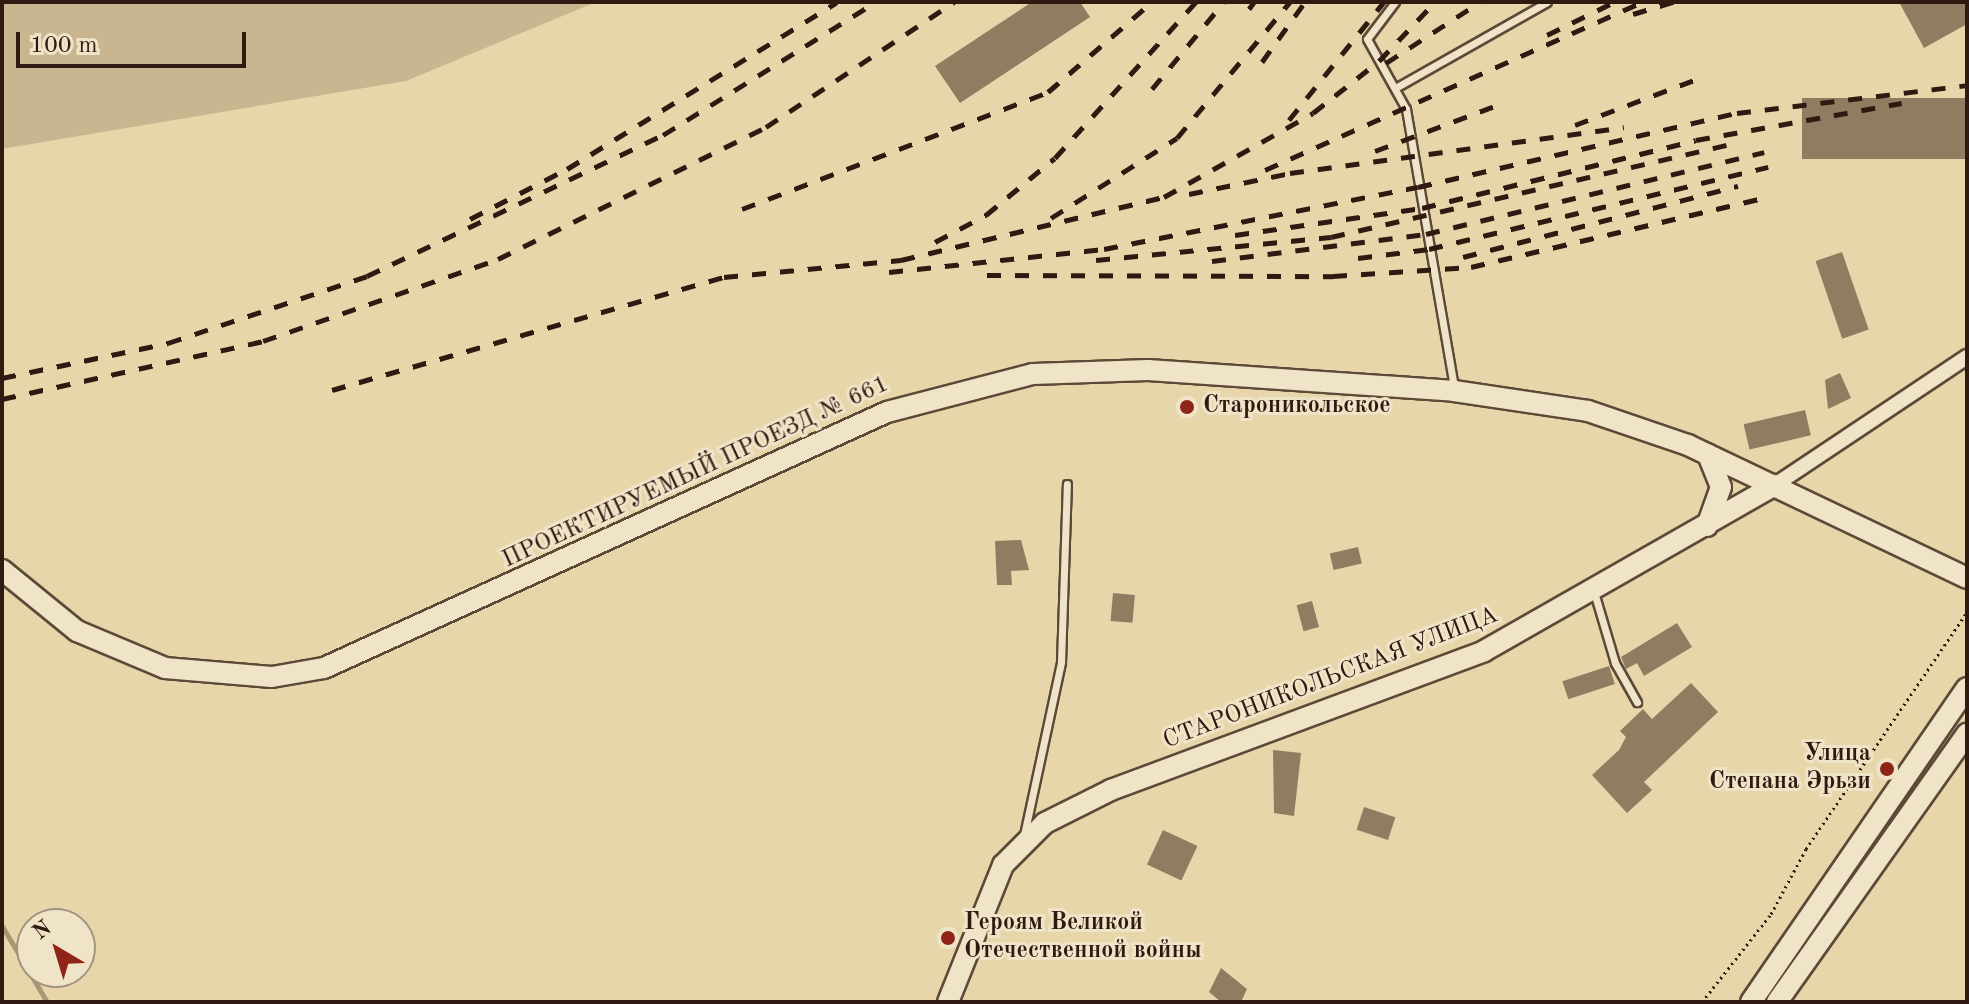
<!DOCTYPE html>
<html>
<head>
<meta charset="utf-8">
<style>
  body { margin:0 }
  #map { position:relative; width:1969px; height:1004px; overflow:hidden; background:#e8d6ab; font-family:"Old Standard TT",serif }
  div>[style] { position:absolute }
  .green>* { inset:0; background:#c9b691 }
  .stream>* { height:5px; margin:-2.5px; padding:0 2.5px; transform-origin:2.5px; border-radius:2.5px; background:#a99677 }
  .building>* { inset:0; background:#8f7c61; transform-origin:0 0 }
  .path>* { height:3px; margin-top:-1.5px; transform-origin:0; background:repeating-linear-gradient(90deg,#2f1a11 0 2px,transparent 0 6px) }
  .roads { filter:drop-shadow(2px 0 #5d4938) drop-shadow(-2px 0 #5d4938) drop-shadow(0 2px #5d4938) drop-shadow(0 -2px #5d4938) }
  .lane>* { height:7px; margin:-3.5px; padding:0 3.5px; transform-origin:3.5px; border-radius:3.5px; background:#f0e4c8 }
  .street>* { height:14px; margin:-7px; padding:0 7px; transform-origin:7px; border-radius:7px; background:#f0e4c8 }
  .secondary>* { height:20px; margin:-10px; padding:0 10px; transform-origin:10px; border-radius:10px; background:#f0e4c8 }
  .rail>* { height:5px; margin-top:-2.5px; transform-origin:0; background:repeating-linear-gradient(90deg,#2f1a11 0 14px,transparent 0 28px) }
  .dots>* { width:22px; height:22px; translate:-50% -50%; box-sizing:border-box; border:4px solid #f0e4c8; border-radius:50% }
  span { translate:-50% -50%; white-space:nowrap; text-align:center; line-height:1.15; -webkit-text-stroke:6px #f0e4c8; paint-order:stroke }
  .poi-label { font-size:24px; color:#2f1a11; font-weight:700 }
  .left { translate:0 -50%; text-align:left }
  .right { translate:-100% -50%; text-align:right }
  .street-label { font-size:24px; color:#2f1a11 }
  .frame { position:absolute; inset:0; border:4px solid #2f1a11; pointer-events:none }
  .north { position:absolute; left:16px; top:908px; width:80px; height:80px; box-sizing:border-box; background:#f0e4c8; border:2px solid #a3937f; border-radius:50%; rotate:322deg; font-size:22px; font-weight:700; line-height:32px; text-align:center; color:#2f1a11 }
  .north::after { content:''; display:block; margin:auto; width:28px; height:36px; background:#8f2418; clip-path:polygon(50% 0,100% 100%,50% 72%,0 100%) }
  .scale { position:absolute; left:16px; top:32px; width:230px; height:36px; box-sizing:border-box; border:4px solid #2f1a11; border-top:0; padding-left:10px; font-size:24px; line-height:28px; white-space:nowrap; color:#2f1a11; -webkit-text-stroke:6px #f0e4c8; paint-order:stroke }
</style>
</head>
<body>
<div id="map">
  <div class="green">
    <div style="clip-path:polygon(2px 2px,596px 2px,406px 81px,2px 149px)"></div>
  </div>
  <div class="stream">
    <div style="left:2px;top:926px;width:88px;rotate:59.4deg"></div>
  </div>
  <div class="building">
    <div style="clip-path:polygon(1032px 2px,1080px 2px,1090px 17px,960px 103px,935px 66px)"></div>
    <div style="clip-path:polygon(1899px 2px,1967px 2px,1967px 24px,1924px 48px)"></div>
    <div style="left:1967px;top:98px;width:61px;height:165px;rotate:90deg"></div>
    <div style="left:1842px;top:252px;width:82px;height:28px;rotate:71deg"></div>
    <div style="clip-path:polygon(1840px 373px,1851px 398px,1828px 409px,1825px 380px)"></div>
    <div style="left:1805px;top:410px;width:26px;height:63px;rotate:77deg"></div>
    <div style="clip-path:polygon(1021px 540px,1029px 570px,1011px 571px,1012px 585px,997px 585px,995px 541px)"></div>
    <div style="left:1358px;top:547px;width:17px;height:29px;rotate:77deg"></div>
    <div style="left:1113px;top:593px;width:22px;height:28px;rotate:5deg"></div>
    <div style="left:1312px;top:601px;width:27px;height:16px;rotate:75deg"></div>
    <div style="clip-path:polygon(1677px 623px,1692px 647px,1644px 676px,1637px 663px,1626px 669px,1621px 657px)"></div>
    <div style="left:1609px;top:666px;width:19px;height:49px;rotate:72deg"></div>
    <div style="clip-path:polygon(1691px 683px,1718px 712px,1644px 782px,1652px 790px,1627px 813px,1592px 775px,1619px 750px,1626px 737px,1620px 731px,1643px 709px,1652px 719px)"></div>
    <div style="clip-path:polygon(1273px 750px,1301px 753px,1294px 816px,1274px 813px)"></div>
    <div style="left:1364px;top:807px;width:33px;height:24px;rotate:18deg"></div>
    <div style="left:1163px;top:830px;width:38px;height:38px;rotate:25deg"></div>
    <div style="clip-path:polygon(1221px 968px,1247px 989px,1241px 1002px,1221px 1002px,1209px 992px)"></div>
  </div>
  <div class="path">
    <div style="left:1702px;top:1002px;width:112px;rotate:-51.9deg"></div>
    <div style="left:1771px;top:914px;width:74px;rotate:-61.7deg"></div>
    <div style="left:1806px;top:849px;width:287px;rotate:-55.8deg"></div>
  </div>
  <div class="roads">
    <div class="lane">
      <div style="left:1395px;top:2px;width:46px;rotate:127.1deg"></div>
      <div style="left:1367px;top:39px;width:80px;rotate:60.9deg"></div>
      <div style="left:1406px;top:109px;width:283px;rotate:80.2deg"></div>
      <div style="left:1397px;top:87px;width:172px;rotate:-29.5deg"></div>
      <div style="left:1594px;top:592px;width:74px;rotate:73.5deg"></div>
      <div style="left:1615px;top:663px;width:45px;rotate:60.6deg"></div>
      <div style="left:1024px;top:835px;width:177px;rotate:-77.9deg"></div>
      <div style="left:1061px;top:662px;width:178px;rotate:-88.1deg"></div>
    </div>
    <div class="street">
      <div style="left:1775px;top:485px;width:231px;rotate:-33.7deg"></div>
    </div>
    <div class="secondary">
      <div style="left:1707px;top:526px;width:41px;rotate:-70.3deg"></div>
      <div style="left:1721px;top:487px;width:35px;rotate:-112deg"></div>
      <div style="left:2px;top:570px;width:97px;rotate:39.1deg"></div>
      <div style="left:77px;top:631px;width:95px;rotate:22.8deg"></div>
      <div style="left:165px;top:668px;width:107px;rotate:4.8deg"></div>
      <div style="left:272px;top:677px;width:53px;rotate:-9.8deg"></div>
      <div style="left:324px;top:668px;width:618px;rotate:-24.45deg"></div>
      <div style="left:887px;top:412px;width:151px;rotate:-14.6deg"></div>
      <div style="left:1033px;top:374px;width:115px;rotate:-2deg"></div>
      <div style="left:1148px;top:370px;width:307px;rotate:3.9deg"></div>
      <div style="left:1454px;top:391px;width:135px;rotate:8.5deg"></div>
      <div style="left:1588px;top:411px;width:106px;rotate:18.8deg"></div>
      <div style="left:1688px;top:445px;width:309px;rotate:25.5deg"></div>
      <div style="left:948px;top:1002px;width:148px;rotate:-68.1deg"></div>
      <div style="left:1003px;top:865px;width:59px;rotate:-45deg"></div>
      <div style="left:1045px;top:823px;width:74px;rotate:-26.6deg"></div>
      <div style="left:1111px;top:790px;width:398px;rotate:-20.4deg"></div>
      <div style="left:1484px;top:651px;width:335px;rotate:-29.7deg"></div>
      <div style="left:1751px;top:1002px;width:381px;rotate:-55.5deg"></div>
      <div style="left:1777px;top:1002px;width:329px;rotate:-54.7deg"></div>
    </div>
  </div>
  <div class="rail">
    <div style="left:1249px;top:9px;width:9px;rotate:-54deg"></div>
    <div style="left:1633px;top:14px;width:42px;rotate:-16.7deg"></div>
    <div style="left:1547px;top:35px;width:75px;rotate:-26.2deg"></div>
    <div style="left:1262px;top:62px;width:74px;rotate:-54.4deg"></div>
    <div style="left:1386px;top:63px;width:112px;rotate:-33deg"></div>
    <div style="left:1152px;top:89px;width:113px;rotate:-50.4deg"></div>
    <div style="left:1289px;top:120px;width:151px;rotate:-51.2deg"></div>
    <div style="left:1575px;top:125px;width:130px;rotate:-20.7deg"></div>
    <div style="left:1375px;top:151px;width:134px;rotate:-20.6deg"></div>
    <div style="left:1265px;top:170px;width:413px;rotate:-24deg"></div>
    <div style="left:1189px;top:194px;width:103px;rotate:-11.7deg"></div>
    <div style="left:1290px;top:173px;width:337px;rotate:-7.8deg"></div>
    <div style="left:742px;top:209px;width:328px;rotate:-20.9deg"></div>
    <div style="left:1048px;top:92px;width:138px;rotate:-40.9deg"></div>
    <div style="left:1051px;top:218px;width:149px;rotate:-32.4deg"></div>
    <div style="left:1177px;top:138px;width:177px;rotate:-50.3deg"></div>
    <div style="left:470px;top:219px;width:109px;rotate:-27.3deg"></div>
    <div style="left:567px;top:169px;width:317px;rotate:-31.7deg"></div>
    <div style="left:1235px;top:235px;width:189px;rotate:-8.2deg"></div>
    <div style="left:1422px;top:208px;width:282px;rotate:-13.9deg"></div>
    <div style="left:1696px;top:140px;width:209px;rotate:-10.2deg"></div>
    <div style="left:935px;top:242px;width:58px;rotate:-27.9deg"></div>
    <div style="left:986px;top:215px;width:89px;rotate:-39.6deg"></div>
    <div style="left:1055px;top:158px;width:210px;rotate:-47.9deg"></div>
    <div style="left:1463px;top:257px;width:284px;rotate:-14.5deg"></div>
    <div style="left:1358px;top:258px;width:72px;rotate:-7.2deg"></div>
    <div style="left:1429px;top:249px;width:349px;rotate:-13.6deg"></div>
    <div style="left:1096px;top:260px;width:236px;rotate:-5.6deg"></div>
    <div style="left:1331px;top:237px;width:412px;rotate:-13.1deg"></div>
    <div style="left:1212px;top:261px;width:216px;rotate:-7.2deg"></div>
    <div style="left:1426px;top:234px;width:348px;rotate:-13.6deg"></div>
    <div style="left:889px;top:272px;width:216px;rotate:-6.1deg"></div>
    <div style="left:1104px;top:249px;width:320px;rotate:-11.2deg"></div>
    <div style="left:1418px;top:187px;width:327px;rotate:-13.1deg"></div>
    <div style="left:1737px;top:113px;width:232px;rotate:-6.9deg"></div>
    <div style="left:987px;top:275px;width:346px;rotate:0.2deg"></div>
    <div style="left:1333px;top:276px;width:138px;rotate:-3.7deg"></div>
    <div style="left:1471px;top:267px;width:299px;rotate:-13.3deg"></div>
    <div style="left:2px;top:378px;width:170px;rotate:-11.9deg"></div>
    <div style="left:168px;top:343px;width:210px;rotate:-18.6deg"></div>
    <div style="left:367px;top:276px;width:328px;rotate:-25.5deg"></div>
    <div style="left:663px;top:135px;width:251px;rotate:-32deg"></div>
    <div style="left:332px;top:390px;width:408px;rotate:-16.1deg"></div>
    <div style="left:724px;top:277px;width:178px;rotate:-5.5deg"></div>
    <div style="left:901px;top:260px;width:270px;rotate:-13.5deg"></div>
    <div style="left:1164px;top:197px;width:171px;rotate:-29.4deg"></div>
    <div style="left:1313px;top:113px;width:84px;rotate:-38.2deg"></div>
    <div style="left:1379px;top:61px;width:81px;rotate:-46.5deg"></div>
    <div style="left:2px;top:399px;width:267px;rotate:-12.5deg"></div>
    <div style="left:263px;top:341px;width:249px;rotate:-19.2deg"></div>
    <div style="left:498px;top:259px;width:299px;rotate:-26.2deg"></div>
    <div style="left:766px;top:127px;width:226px;rotate:-33.6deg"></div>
  </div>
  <div class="dots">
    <div style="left:1187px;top:407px;background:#8f2418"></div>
    <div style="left:1887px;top:769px;background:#8f2418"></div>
    <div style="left:948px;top:938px;background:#8f2418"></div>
  </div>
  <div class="poi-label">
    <span class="left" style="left:1203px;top:407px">Староникольское</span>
    <span class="right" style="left:1871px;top:769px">Улица<br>Степана Эрьзи</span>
    <span class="left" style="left:964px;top:938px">Героям Великой<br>Отечественной войны</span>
  </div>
  <div class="street-label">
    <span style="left:696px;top:473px;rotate:-25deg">ПРОЕКТИРУЕМЫЙ ПРОЕЗД № 661</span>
    <span style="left:1331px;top:679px;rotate:-21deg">СТАРОНИКОЛЬСКАЯ УЛИЦА</span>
  </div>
  <div class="frame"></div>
  <div class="north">N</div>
  <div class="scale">100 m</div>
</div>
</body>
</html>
